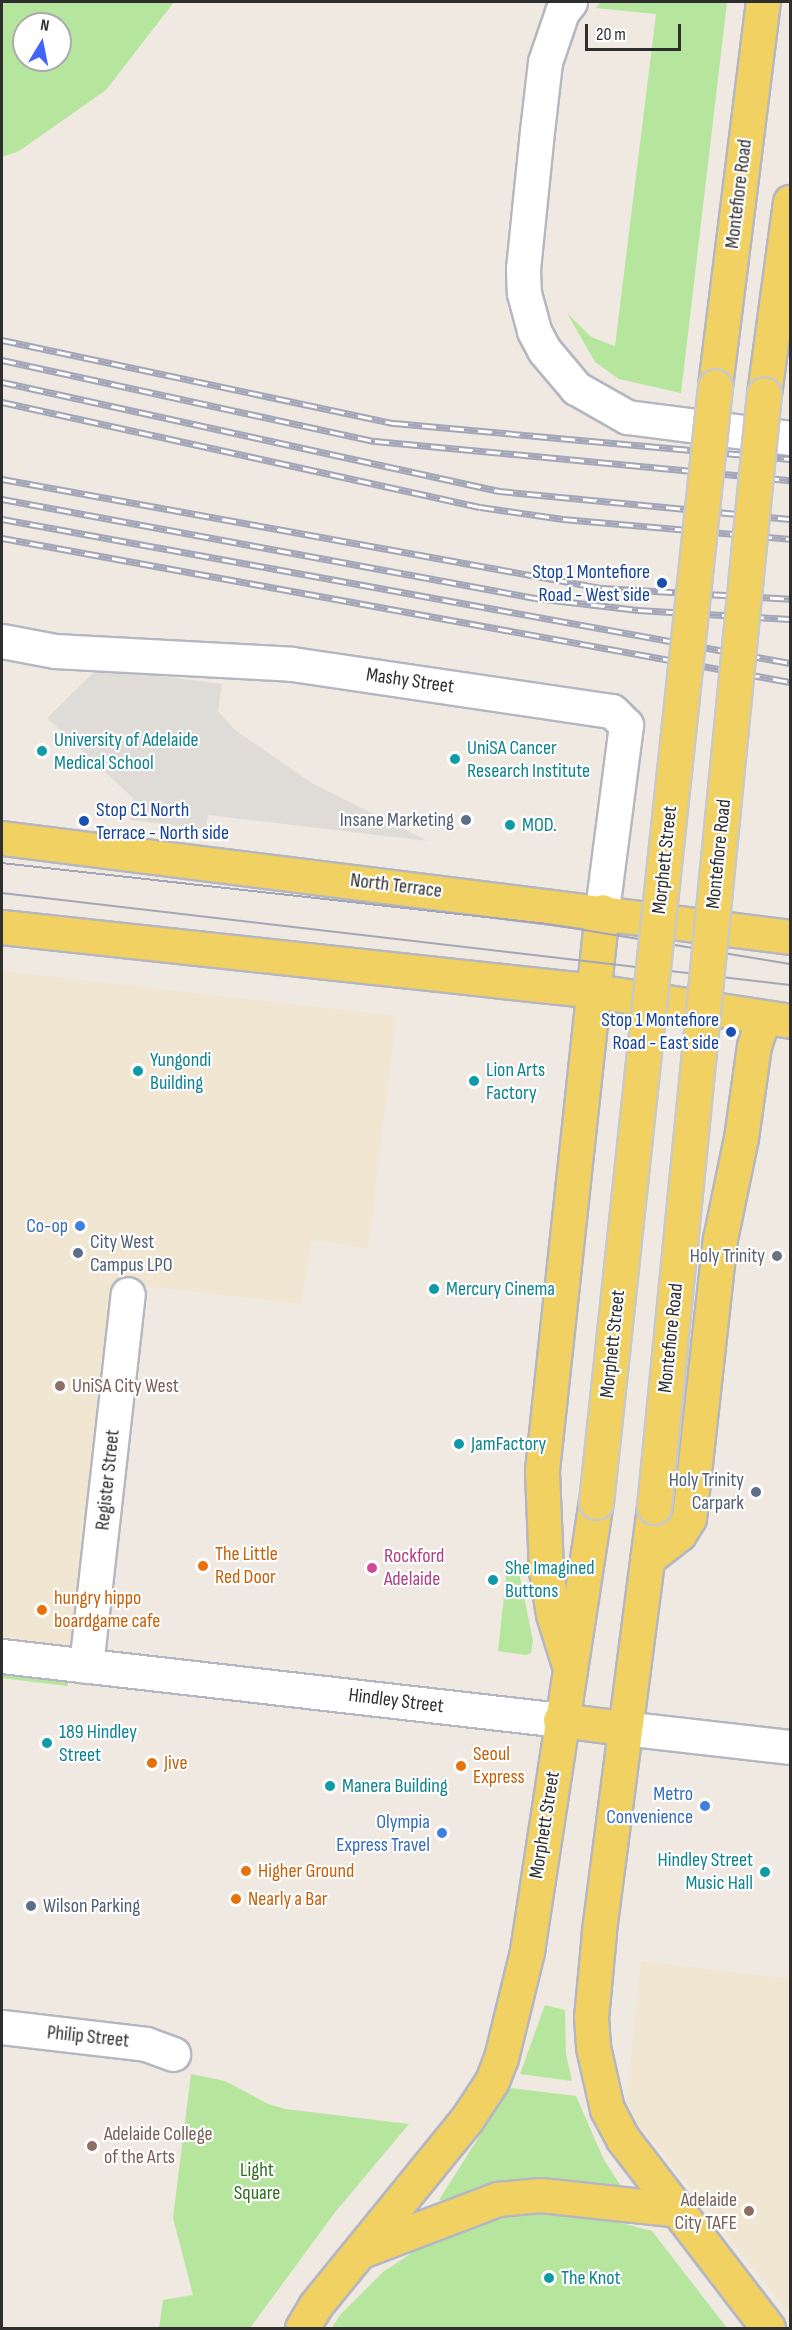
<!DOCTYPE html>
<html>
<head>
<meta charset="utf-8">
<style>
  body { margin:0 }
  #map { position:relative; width:792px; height:2330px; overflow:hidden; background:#efe9e1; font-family:"Sofia Sans Condensed",sans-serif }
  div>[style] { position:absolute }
  .education>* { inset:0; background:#f0e6d1 }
  .green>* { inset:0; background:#b6e59e; transform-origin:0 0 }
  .plaza>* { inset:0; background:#dfdcd8 }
  .roads { filter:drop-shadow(2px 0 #b4b7c1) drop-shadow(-2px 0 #b4b7c1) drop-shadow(0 2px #b4b7c1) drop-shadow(0 -2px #b4b7c1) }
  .minor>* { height:33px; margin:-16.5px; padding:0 16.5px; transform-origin:16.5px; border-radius:16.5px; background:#fff }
  .major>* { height:33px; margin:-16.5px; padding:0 16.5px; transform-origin:16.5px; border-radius:16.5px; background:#f2d163 }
  .tram>* { height:1.5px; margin:-0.75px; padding:0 0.75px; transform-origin:0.75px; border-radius:0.75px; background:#a3a6b8 }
  .rail>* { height:7px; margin-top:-3.5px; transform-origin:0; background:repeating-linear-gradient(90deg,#fff 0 14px,#a3a6b8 0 28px); box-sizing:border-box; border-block:2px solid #a3a6b8 }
  .bridges { filter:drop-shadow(2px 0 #c9c9c9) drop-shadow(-2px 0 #c9c9c9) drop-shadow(0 2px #c9c9c9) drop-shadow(0 -2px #c9c9c9) }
  .major-bridge>* { height:33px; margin:-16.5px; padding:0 16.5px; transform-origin:16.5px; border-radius:16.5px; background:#f2d163 }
  .dots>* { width:16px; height:16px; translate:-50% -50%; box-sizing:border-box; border:3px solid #fff; border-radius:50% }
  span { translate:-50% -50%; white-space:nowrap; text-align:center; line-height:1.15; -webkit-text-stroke:4.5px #fff; paint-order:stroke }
  .street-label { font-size:20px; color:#2e2e2e }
  .transit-label { font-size:20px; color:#164399 }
  .right { translate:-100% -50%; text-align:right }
  .left { translate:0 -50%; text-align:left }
  .culture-label { font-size:20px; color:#0d838f }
  .service-label { font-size:20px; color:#4e5e75 }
  .shop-label { font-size:20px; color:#366cbe }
  .worship-label { font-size:20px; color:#5b616d }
  .education-label { font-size:20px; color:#785e54 }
  .food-label { font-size:20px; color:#c56008 }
  .hotel-label { font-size:20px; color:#b23c85 }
  .park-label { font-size:20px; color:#2c6e1b }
  .frame { position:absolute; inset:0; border:3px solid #2e2e2e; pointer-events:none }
  .north { position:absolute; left:12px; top:12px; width:60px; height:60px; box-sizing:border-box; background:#fff; border:2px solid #ababab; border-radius:50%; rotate:10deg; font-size:16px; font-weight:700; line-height:24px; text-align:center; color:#2e2e2e }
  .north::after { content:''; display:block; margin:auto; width:21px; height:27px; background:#4264fb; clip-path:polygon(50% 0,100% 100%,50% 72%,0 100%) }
  .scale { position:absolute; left:585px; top:24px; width:96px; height:27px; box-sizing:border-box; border:3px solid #2e2e2e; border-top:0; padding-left:8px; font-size:18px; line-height:21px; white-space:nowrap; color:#2e2e2e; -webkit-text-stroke:4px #fff; paint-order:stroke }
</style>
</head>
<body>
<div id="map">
  <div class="education">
    <div style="clip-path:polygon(2px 971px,396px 1016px,368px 1248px,311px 1240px,301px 1304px,129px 1284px,86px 1666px,2px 1656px)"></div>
    <div style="clip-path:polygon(641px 1961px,790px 1979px,790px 2314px,626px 2108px)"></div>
  </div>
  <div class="green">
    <div style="clip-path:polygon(evenodd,2px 2px,174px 2px,106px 90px,19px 151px,2px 157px,2px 2px,24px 24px,60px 24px,60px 60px,24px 60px,24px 24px)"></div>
    <div style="clip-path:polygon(601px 2px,727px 2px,681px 393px,619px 379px,595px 362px,567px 313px,591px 337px,615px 346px,656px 14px,595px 8px)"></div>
    <div style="clip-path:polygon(514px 1566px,520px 1577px,533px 1641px,531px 1653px,526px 1655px,498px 1651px,507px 1569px)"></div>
    <div style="left:2px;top:1670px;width:67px;height:8px;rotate:7deg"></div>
    <div style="clip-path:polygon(545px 2005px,565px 2010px,566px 2054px,572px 2081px,520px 2074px)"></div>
    <div style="clip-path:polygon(191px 2074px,225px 2081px,268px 2104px,285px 2109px,409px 2124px,336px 2211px,250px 2328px,159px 2328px,163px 2300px,193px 2295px,173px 2218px)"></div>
    <div style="clip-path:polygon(510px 2088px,576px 2096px,604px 2160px,621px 2186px,619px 2191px,439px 2200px)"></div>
    <div style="clip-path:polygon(528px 2213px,584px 2213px,652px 2231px,727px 2328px,332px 2328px,340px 2315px,383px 2272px,425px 2244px,472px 2224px)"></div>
  </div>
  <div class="plaza">
    <div style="clip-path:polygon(98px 668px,222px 684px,218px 711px,235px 730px,312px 783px,428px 841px,208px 815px,206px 829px,130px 820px,133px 798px,47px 718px)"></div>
  </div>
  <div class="roads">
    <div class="minor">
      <div style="left:570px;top:2px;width:13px;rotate:129deg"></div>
      <div style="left:562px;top:12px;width:53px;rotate:108.8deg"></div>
      <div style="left:545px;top:62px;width:69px;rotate:96.6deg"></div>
      <div style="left:537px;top:131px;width:139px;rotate:95.8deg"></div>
      <div style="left:523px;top:269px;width:24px;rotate:88deg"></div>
      <div style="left:524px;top:293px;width:39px;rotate:75deg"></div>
      <div style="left:534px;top:331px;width:21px;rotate:62deg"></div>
      <div style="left:544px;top:350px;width:50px;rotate:49.9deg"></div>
      <div style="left:576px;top:388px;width:59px;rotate:29.6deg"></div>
      <div style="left:627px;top:417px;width:164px;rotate:7.3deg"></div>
      <div style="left:2px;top:641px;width:54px;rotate:10.7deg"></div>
      <div style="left:55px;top:651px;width:237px;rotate:3.1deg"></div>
      <div style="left:292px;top:664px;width:323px;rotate:8.4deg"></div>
      <div style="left:612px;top:711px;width:20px;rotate:45deg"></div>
      <div style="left:626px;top:725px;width:188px;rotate:97.4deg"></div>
      <div style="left:2px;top:1656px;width:562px;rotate:6.54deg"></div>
      <div style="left:86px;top:1666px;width:374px;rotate:-83.6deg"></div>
      <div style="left:623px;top:1728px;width:168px;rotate:6.5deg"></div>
      <div style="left:2px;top:2027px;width:145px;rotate:6.7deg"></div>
      <div style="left:146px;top:2044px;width:29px;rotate:20deg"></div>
    </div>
    <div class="major">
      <div style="left:715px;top:386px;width:387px;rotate:-82.9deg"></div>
      <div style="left:764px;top:394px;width:194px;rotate:-82.3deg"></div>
      <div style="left:2px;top:838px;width:794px;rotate:7.16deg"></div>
      <div style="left:2px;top:927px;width:596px;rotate:6.16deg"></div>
      <div style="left:595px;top:991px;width:197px;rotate:8.7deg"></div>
      <div style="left:654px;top:1507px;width:430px;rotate:97.4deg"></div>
      <div style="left:599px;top:1933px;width:84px;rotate:95.4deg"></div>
      <div style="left:591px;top:2017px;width:30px;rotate:86deg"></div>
      <div style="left:593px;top:2047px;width:64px;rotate:77.3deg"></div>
      <div style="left:607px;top:2109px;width:34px;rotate:62deg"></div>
      <div style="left:623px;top:2139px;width:238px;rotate:52.5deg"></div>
      <div style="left:647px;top:1559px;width:41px;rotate:-38deg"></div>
      <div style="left:679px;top:1534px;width:19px;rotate:-58deg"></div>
      <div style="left:689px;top:1518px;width:281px;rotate:-83.7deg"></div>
      <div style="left:720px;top:1239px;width:103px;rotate:-78.3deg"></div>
      <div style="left:741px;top:1138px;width:93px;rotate:-82deg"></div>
      <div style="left:754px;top:1046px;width:29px;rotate:-72deg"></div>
      <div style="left:568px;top:1662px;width:50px;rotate:-107.4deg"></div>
      <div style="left:553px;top:1614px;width:44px;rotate:-99.2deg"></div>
      <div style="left:546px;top:1571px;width:101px;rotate:-92.3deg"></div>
      <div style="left:542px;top:1470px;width:562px;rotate:-83.87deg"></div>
      <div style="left:560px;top:1720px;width:64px;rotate:7.2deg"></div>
      <div style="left:361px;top:2251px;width:147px;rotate:-20.8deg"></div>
      <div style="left:498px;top:2199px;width:43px;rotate:-5.3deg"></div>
      <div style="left:541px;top:2195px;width:138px;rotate:6.2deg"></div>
      <div style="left:302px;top:2328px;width:26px;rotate:-59deg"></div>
      <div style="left:315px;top:2306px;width:241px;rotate:-50.9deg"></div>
      <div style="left:467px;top:2119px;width:45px;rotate:-56.7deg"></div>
      <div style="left:492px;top:2081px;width:25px;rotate:-69deg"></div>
      <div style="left:501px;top:2058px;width:110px;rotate:-76.3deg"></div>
      <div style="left:527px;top:1951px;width:454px;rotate:-81.3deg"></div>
    </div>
  </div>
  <div class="tram">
    <div style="left:2px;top:863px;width:549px;rotate:6.37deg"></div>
    <div style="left:548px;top:924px;width:245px;rotate:9.4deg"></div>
    <div style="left:2px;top:893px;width:793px;rotate:6.66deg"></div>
  </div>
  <div class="rail">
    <div style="left:2px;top:340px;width:401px;rotate:12deg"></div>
    <div style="left:394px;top:423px;width:398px;rotate:5.2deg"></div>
    <div style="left:2px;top:360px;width:382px;rotate:12.3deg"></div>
    <div style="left:375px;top:441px;width:417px;rotate:5.4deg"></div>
    <div style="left:2px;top:382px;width:509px;rotate:12.37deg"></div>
    <div style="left:499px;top:491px;width:292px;rotate:5.5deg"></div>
    <div style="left:2px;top:402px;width:489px;rotate:12.4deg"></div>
    <div style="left:480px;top:507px;width:84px;rotate:8.2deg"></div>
    <div style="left:563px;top:519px;width:228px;rotate:5deg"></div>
    <div style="left:2px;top:479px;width:610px;rotate:10.3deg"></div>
    <div style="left:602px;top:588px;width:188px;rotate:3.3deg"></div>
    <div style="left:2px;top:499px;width:542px;rotate:10.52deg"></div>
    <div style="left:535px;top:598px;width:104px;rotate:6.6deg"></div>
    <div style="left:638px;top:610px;width:152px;rotate:3.4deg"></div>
    <div style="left:2px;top:519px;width:801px;rotate:10.36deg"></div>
    <div style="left:2px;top:538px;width:801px;rotate:10.36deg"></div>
  </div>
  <div class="bridges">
    <div class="major-bridge">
      <div style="left:596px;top:1502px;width:1122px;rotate:-83.91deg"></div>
      <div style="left:654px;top:1507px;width:1118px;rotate:-84.36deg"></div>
    </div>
  </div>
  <div class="dots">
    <div style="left:662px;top:583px;background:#1a4fb4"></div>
    <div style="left:42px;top:751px;background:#0f9aa8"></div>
    <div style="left:455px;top:759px;background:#0f9aa8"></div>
    <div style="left:466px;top:820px;background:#5c6f8a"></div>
    <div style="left:84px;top:821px;background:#1a4fb4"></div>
    <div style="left:510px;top:825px;background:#0f9aa8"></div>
    <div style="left:731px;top:1032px;background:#1a4fb4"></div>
    <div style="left:138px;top:1071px;background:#0f9aa8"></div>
    <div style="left:474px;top:1081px;background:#0f9aa8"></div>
    <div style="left:80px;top:1226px;background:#3f7fe0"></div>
    <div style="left:78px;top:1253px;background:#5c6f8a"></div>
    <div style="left:777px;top:1256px;background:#6b7280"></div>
    <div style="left:434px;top:1289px;background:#0f9aa8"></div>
    <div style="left:60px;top:1386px;background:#8d6e63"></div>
    <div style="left:459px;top:1444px;background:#0f9aa8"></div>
    <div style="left:756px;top:1492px;background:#5c6f8a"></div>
    <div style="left:203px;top:1566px;background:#e8710a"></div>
    <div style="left:372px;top:1568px;background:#d1479c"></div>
    <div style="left:493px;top:1580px;background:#0f9aa8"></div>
    <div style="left:42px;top:1610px;background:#e8710a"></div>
    <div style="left:47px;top:1743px;background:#0f9aa8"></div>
    <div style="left:152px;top:1763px;background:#e8710a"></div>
    <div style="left:461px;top:1766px;background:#e8710a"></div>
    <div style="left:330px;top:1786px;background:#0f9aa8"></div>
    <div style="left:705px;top:1806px;background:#3f7fe0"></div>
    <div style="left:442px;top:1833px;background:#3f7fe0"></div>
    <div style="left:246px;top:1871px;background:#e8710a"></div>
    <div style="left:765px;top:1872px;background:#0f9aa8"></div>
    <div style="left:236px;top:1899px;background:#e8710a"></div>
    <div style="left:31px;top:1906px;background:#5c6f8a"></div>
    <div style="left:92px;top:2146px;background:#8d6e63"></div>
    <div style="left:749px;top:2211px;background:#8d6e63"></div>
    <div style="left:549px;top:2278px;background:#0f9aa8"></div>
  </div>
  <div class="street-label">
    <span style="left:739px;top:194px;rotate:-83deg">Montefiore Road</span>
    <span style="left:410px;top:681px;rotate:8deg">Mashy Street</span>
    <span style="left:719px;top:854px;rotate:-84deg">Montefiore Road</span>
    <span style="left:665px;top:860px;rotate:-84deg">Morphett Street</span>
    <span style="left:396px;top:886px;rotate:7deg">North Terrace</span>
    <span style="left:671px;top:1338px;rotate:-84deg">Montefiore Road</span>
    <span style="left:613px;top:1344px;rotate:-84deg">Morphett Street</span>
    <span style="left:108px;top:1480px;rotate:-84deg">Register Street</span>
    <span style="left:396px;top:1701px;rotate:7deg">Hindley Street</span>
    <span style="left:545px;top:1825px;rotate:-81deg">Morphett Street</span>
    <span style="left:88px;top:2037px;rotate:6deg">Philip Street</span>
  </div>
  <div class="transit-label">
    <span class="right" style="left:650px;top:584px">Stop 1 Montefiore<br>Road - West side</span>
    <span class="left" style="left:96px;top:822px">Stop C1 North<br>Terrace - North side</span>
    <span class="right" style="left:719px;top:1032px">Stop 1 Montefiore<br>Road - East side</span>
  </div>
  <div class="culture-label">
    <span class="left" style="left:54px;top:752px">University of Adelaide<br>Medical School</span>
    <span class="left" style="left:467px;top:760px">UniSA Cancer<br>Research Institute</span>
    <span class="left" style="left:522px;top:825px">MOD.</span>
    <span class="left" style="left:150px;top:1072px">Yungondi<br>Building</span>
    <span class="left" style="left:486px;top:1082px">Lion Arts<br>Factory</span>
    <span class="left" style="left:446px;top:1289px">Mercury Cinema</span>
    <span class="left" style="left:471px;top:1444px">JamFactory</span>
    <span class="left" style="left:505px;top:1580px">She Imagined<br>Buttons</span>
    <span class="left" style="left:59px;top:1744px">189 Hindley<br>Street</span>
    <span class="left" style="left:342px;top:1786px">Manera Building</span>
    <span class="right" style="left:753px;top:1872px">Hindley Street<br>Music Hall</span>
    <span class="left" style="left:561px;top:2278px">The Knot</span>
  </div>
  <div class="service-label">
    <span class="right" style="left:454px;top:820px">Insane Marketing</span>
    <span class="left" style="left:90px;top:1254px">City West<br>Campus LPO</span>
    <span class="right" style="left:744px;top:1492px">Holy Trinity<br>Carpark</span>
    <span class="left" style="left:43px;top:1906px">Wilson Parking</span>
  </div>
  <div class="shop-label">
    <span class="right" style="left:68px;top:1226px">Co-op</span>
    <span class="right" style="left:693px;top:1806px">Metro<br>Convenience</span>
    <span class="right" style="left:430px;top:1834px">Olympia<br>Express Travel</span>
  </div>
  <div class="worship-label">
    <span class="right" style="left:765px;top:1256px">Holy Trinity</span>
  </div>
  <div class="education-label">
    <span class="left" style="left:72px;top:1386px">UniSA City West</span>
    <span class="left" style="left:104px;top:2146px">Adelaide College<br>of the Arts</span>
    <span class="right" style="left:737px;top:2212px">Adelaide<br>City TAFE</span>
  </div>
  <div class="food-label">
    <span class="left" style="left:215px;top:1566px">The Little<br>Red Door</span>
    <span class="left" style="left:54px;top:1610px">hungry hippo<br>boardgame cafe</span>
    <span class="left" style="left:473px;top:1766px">Seoul<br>Express</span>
    <span class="left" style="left:164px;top:1763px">Jive</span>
    <span class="left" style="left:258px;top:1871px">Higher Ground</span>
    <span class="left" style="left:248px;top:1899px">Nearly a Bar</span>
  </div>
  <div class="hotel-label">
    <span class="left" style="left:384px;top:1568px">Rockford<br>Adelaide</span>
  </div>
  <div class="park-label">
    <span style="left:257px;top:2182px">Light<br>Square</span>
  </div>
  <div class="frame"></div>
  <div class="north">N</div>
  <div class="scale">20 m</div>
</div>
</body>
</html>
